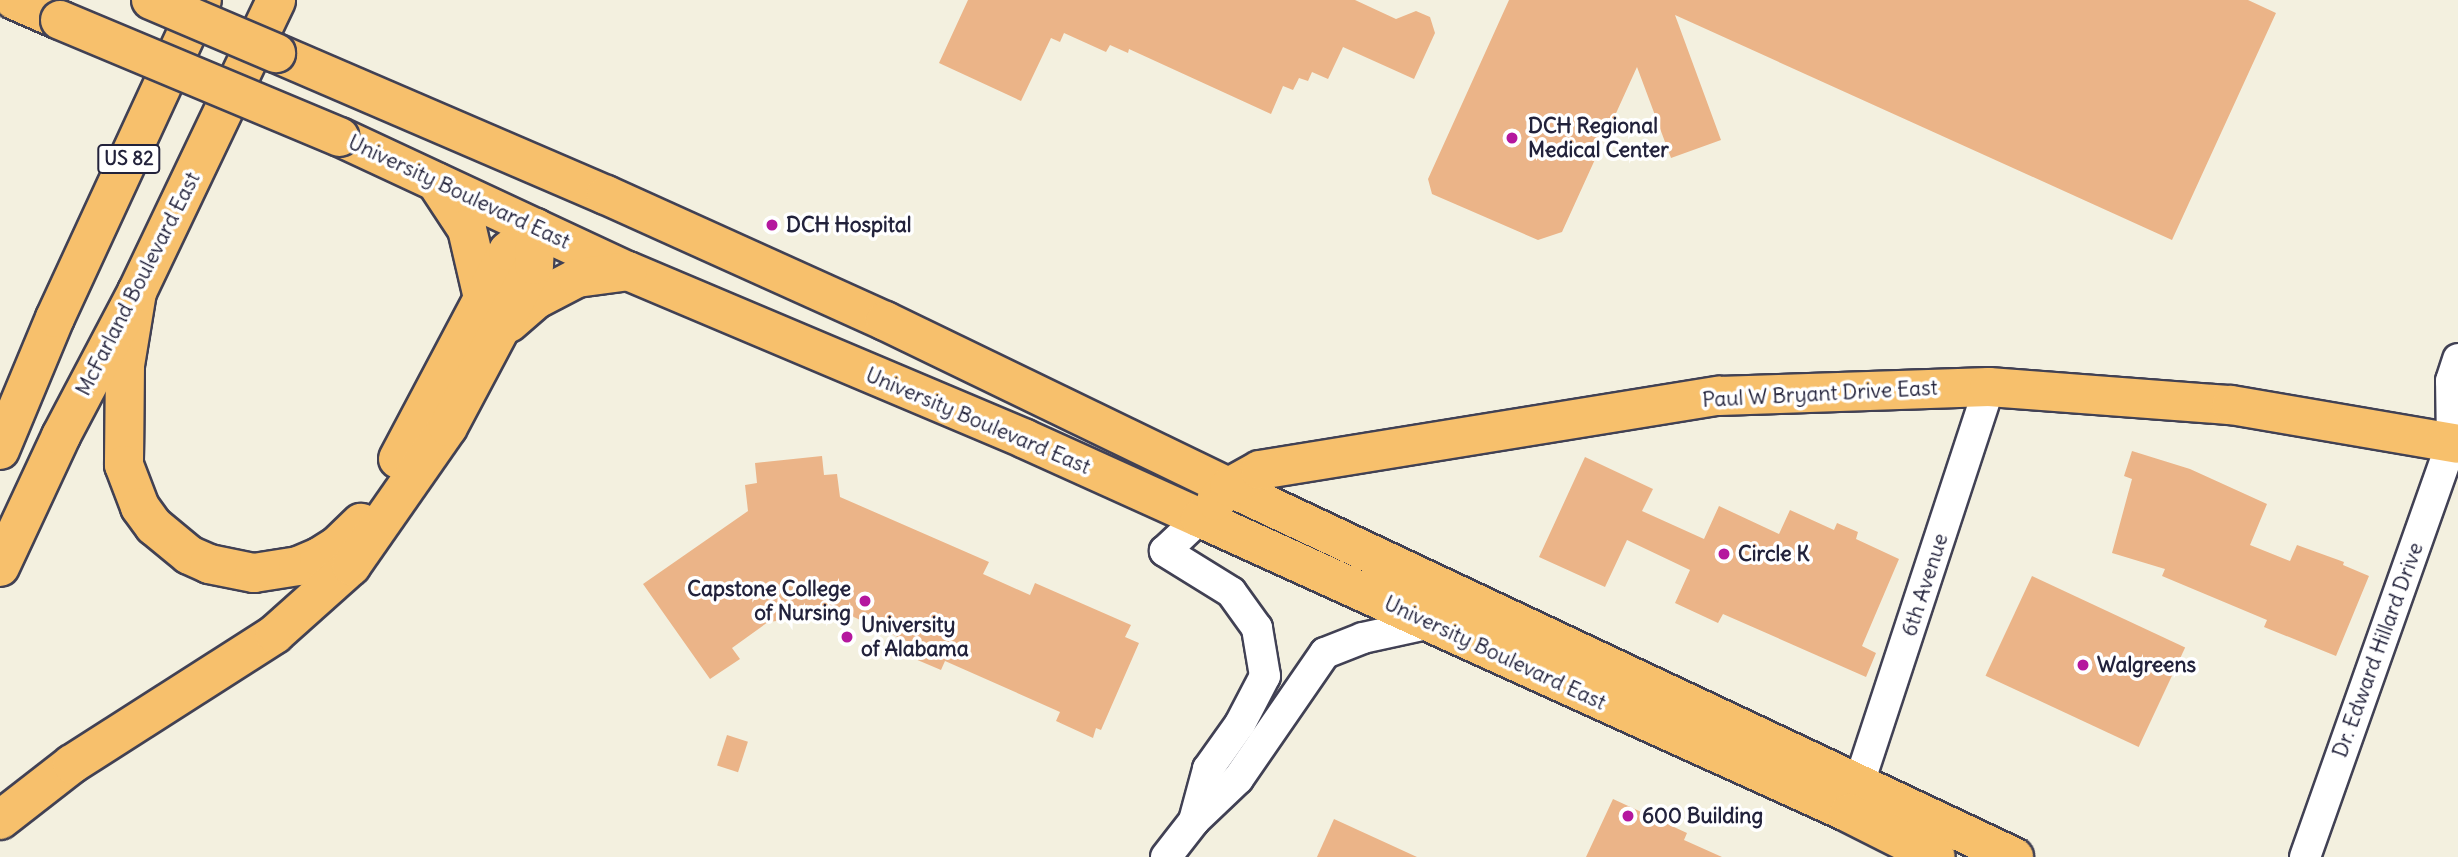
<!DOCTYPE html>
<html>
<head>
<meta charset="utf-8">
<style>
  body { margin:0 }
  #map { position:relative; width:2458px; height:857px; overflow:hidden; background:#f3f0df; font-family:Delius,sans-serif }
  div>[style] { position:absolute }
  .building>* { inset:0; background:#ebb488; transform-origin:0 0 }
  .roads { filter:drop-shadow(2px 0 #414154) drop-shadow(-2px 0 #414154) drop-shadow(0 2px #414154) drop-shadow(0 -2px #414154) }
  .minor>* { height:30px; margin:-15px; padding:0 15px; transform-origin:15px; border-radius:15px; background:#fff }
  .major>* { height:38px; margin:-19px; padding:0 19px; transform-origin:19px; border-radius:19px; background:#f7c06c }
  .highway>* { height:38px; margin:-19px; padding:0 19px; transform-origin:19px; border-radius:19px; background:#f7c06c }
  .bridges { filter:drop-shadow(2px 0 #414154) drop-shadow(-2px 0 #414154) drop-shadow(0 2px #414154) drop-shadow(0 -2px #414154) }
  .major-bridge>* { height:38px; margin:-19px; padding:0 19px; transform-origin:19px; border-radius:19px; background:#f7c06c }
  .dots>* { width:19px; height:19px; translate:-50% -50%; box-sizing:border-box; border:4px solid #fff; border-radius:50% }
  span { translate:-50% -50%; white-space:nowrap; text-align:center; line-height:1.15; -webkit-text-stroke:7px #fff; paint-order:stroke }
  .shield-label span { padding:2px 5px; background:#fff; border:2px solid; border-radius:5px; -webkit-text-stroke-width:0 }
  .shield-label { font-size:19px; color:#22223b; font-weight:700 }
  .poi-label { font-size:21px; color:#22223b; font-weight:700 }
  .left { translate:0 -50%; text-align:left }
  .right { translate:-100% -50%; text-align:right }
  .street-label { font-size:21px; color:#22223b }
</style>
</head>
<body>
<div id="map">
  <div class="building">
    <div style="clip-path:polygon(968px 0,1355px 0,1396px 19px,1416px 11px,1430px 17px,1435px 33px,1414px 79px,1343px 47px,1328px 79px,1312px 72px,1308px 81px,1299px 78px,1293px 90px,1283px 86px,1271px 114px,1129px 49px,1128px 53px,1110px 45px,1106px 52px,1064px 33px,1060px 42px,1051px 38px,1021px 101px,939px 63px)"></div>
    <div style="clip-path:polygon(1509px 0,2248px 0,2276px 13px,2172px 240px,1675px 15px,1721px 140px,1671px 158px,1637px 67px,1562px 232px,1538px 240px,1432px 194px,1428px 179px)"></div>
    <div style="clip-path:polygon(2132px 451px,2190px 469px,2267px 504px,2250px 545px,2290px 561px,2297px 545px,2344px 562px,2343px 565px,2369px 576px,2336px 656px,2264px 627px,2267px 620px,2162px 576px,2165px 569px,2112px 553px,2132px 479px,2124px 476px)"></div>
    <div style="clip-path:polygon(822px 456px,824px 475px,837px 474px,840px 497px,989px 562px,983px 574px,1030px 595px,1035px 583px,1131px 625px,1125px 637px,1139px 643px,1101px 730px,1096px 728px,1093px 738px,1056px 721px,1060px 712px,945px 661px,941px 670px,908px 656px,913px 644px,845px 613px,768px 622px,732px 648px,740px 659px,710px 679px,643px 584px,748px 511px,745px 485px,757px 483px,755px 463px)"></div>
    <div style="clip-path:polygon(1585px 457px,1653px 489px,1642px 511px,1704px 539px,1719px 506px,1779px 534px,1790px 510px,1834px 530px,1837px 523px,1858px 532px,1856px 539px,1899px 559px,1862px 646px,1876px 653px,1866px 677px,1723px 614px,1718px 623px,1675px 603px,1690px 570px,1627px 540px,1605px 587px,1539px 557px)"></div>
    <div style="left:2032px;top:576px;width:169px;height:110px;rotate:25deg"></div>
    <div style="left:727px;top:735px;width:22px;height:32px;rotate:18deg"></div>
    <div style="clip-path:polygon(1613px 799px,1687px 833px,1684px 840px,1722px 857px,1586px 857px)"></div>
    <div style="clip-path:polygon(1334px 819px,1417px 857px,1317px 857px)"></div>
  </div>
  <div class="roads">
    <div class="minor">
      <div style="left:2452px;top:442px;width:61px;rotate:-90.9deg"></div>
      <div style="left:2451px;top:381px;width:23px;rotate:-72deg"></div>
      <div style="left:1859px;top:783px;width:417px;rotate:-71.8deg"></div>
      <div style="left:1194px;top:821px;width:54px;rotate:-74.9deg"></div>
      <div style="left:1208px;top:769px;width:55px;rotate:-54.6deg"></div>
      <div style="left:1240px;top:724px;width:54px;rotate:-62.5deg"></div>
      <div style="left:1265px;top:676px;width:49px;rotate:-99.5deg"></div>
      <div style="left:1257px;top:628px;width:44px;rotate:-125.8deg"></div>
      <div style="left:1231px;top:592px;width:78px;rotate:-148.2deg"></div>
      <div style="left:1165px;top:551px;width:48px;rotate:-43.3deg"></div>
      <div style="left:1166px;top:857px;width:46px;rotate:-52.1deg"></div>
      <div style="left:1194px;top:821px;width:61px;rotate:-43.7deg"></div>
      <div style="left:1238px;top:779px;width:153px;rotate:-55.4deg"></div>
      <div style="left:1325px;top:653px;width:41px;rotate:-21.5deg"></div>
      <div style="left:1363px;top:638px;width:71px;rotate:-12.3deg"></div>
      <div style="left:2305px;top:857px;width:440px;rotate:-70.5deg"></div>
      <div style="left:2452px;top:442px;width:11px;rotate:-56deg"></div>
    </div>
    <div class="major">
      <div style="left:14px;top:0;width:50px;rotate:23.5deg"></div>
      <div style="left:276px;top:53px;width:359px;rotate:23.3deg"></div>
      <div style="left:606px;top:195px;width:306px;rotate:24.3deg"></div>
      <div style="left:885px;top:321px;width:382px;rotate:25.8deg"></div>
      <div style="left:1229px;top:487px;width:868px;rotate:25.24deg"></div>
      <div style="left:340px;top:137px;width:318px;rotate:25deg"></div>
      <div style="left:628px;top:271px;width:431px;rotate:22.9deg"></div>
      <div style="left:1025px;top:439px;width:192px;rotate:24.3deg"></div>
      <div style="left:1200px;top:518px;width:713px;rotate:24.44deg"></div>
      <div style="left:1849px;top:813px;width:97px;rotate:26.8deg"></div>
      <div style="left:1216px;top:501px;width:19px;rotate:-47deg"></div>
      <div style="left:1229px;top:487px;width:35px;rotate:-29deg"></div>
      <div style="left:1260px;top:470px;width:465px;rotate:-9.2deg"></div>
      <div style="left:1719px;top:396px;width:270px;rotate:-1.9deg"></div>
      <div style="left:1989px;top:387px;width:243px;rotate:4.3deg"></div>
      <div style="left:2231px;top:405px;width:230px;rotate:9.7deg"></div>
    </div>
    <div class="highway">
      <div style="left:436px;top:182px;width:56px;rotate:56.6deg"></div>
      <div style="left:467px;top:229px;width:71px;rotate:76.9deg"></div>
      <div style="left:137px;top:292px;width:74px;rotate:99.3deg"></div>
      <div style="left:125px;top:365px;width:100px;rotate:90.6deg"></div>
      <div style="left:124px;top:465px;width:45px;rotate:69.1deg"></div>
      <div style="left:140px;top:507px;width:24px;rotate:54deg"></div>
      <div style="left:154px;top:526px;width:45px;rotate:39.6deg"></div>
      <div style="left:189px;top:555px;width:22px;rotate:24deg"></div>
      <div style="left:209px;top:564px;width:46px;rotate:11.3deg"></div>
      <div style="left:254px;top:573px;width:45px;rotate:-9deg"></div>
      <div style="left:298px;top:566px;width:23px;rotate:-23deg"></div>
      <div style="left:319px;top:557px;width:22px;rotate:-32deg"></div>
      <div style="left:338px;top:545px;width:32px;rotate:-44deg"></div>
      <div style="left:509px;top:323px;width:37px;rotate:-41deg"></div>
      <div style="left:537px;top:299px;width:45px;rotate:-27.7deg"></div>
      <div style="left:577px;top:278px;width:51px;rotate:-7.8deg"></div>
      <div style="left:0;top:450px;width:143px;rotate:-67.4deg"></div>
      <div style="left:55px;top:318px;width:350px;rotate:-65.2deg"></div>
      <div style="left:398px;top:459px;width:235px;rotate:-62.1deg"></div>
      <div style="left:508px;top:251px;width:36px;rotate:-39deg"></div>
      <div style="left:0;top:567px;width:145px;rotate:-65deg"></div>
      <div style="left:61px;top:436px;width:163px;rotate:-62.2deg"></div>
      <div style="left:137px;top:292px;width:323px;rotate:-64.5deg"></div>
      <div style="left:0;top:820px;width:91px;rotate:-37.9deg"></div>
      <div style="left:72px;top:764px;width:241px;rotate:-32.6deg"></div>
      <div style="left:275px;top:634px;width:102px;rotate:-41.8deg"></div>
      <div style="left:351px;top:566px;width:169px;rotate:-55.1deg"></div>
      <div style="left:448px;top:427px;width:183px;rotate:-62deg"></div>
      <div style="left:534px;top:265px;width:37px;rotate:-87deg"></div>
    </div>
  </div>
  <div class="bridges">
    <div class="major-bridge">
      <div style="left:151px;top:0;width:136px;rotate:23deg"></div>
      <div style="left:60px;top:20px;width:303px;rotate:22.7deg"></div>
    </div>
  </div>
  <div class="dots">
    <div style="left:1512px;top:138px;background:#b5179e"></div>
    <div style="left:772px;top:225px;background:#b5179e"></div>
    <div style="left:1724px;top:554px;background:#b5179e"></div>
    <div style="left:865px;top:601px;background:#b5179e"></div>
    <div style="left:847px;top:637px;background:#b5179e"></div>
    <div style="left:2083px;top:665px;background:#b5179e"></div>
    <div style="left:1628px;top:816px;background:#b5179e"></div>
  </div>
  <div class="shield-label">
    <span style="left:129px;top:159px">US 82</span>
  </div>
  <div class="poi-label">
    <span class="left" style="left:1528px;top:138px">DCH Regional<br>Medical Center</span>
    <span class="left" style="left:786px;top:225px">DCH Hospital</span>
    <span class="left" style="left:1738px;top:554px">Circle K</span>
    <span class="right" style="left:851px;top:601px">Capstone College<br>of Nursing</span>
    <span class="left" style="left:861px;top:637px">University<br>of Alabama</span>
    <span class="left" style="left:2097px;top:665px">Walgreens</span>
    <span class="left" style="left:1642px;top:816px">600 Building</span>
  </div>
  <div class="street-label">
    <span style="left:459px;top:192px;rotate:25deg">University Boulevard East</span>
    <span style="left:138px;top:284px;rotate:-63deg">McFarland Boulevard East</span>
    <span style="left:1820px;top:394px;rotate:-3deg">Paul W Bryant Drive East</span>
    <span style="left:978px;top:421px;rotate:23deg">University Boulevard East</span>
    <span style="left:1925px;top:585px;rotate:-72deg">6th Avenue</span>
    <span style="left:2378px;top:650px;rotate:-70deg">Dr. Edward Hillard Drive</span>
    <span style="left:1495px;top:653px;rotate:25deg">University Boulevard East</span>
  </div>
</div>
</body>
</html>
